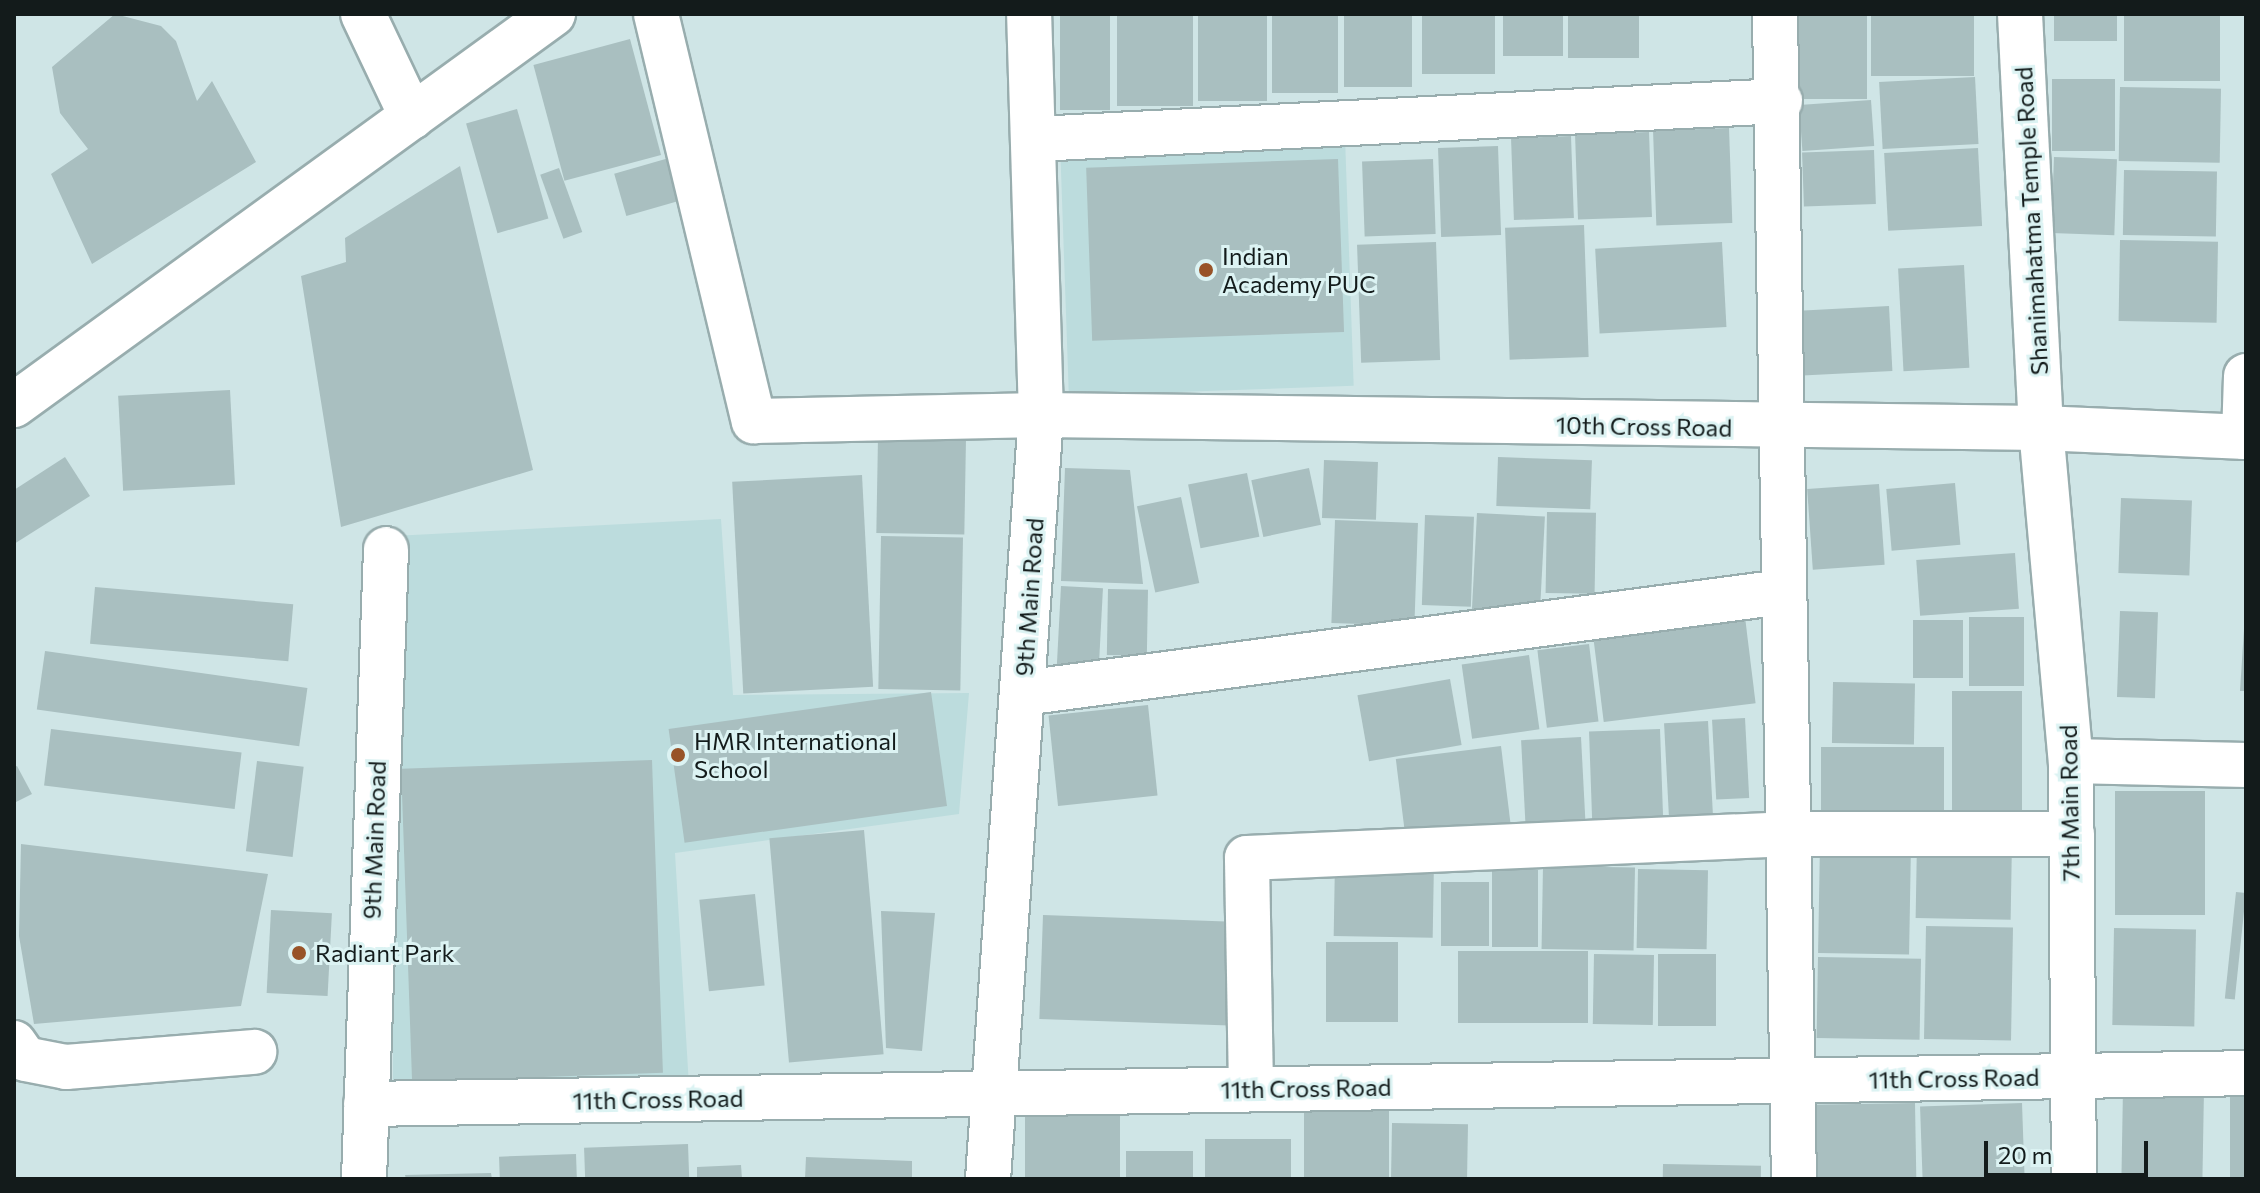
<!DOCTYPE html>
<html>
<head>
<meta charset="utf-8">
<style>
  body { margin:0 }
  #map { position:relative; width:2260px; height:1193px; overflow:hidden; background:#cfe5e6; font-family:Commissioner,sans-serif }
  div>[style] { position:absolute }
  .built>* { inset:0; background:#bcdcdd; transform-origin:0 0 }
  .building>* { inset:0; background:#a9bfc0; transform-origin:0 0 }
  .roads { filter:drop-shadow(2px 0 #98adae) drop-shadow(-2px 0 #98adae) drop-shadow(0 2px #98adae) drop-shadow(0 -2px #98adae) }
  .minor>* { height:44px; margin:-22px; padding:0 22px; transform-origin:22px; border-radius:22px; background:#fff }
  .tertiary>* { height:44px; margin:-22px; padding:0 22px; transform-origin:22px; border-radius:22px; background:#fff }
  .dots>* { width:22px; height:22px; translate:-50% -50%; box-sizing:border-box; border:4px solid #dcf3f3; border-radius:50% }
  span { translate:-50% -50%; white-space:nowrap; text-align:center; line-height:1.15; -webkit-text-stroke:6px #dcf3f3; paint-order:stroke }
  .street-label { font-size:24px; color:#131b1b }
  .poi-label { font-size:24px; color:#131b1b }
  .left { translate:0 -50%; text-align:left }
  .frame { position:absolute; inset:0; border:16px solid #131b1b; pointer-events:none }
  .scale { position:absolute; left:1984px; top:1141px; width:164px; height:36px; box-sizing:border-box; border:4px solid #131b1b; border-top:0; padding-left:10px; font-size:24px; line-height:28px; white-space:nowrap; color:#131b1b; -webkit-text-stroke:6px #dcf3f3; paint-order:stroke }
</style>
</head>
<body>
<div id="map">
  <div class="built">
    <div style="left:1345px;top:137px;width:249px;height:285px;rotate:88deg"></div>
    <div style="clip-path:polygon(721px 519px,733px 695px,969px 693px,959px 814px,675px 853px,689px 1086px,393px 1093px,393px 536px)"></div>
  </div>
  <div class="building">
    <div style="clip-path:polygon(115px 14px,161px 26px,176px 41px,197px 101px,212px 81px,256px 162px,92px 264px,51px 174px,88px 149px,60px 113px,52px 67px)"></div>
    <div style="left:1060px;top:14px;width:50px;height:96px"></div>
    <div style="left:1117px;top:14px;width:76px;height:92px"></div>
    <div style="left:1198px;top:14px;width:69px;height:87px"></div>
    <div style="left:1272px;top:14px;width:66px;height:79px"></div>
    <div style="left:1344px;top:14px;width:68px;height:73px"></div>
    <div style="left:1422px;top:14px;width:73px;height:60px"></div>
    <div style="left:1503px;top:14px;width:60px;height:42px"></div>
    <div style="left:1568px;top:14px;width:71px;height:44px"></div>
    <div style="left:1794px;top:14px;width:73px;height:85px"></div>
    <div style="left:1871px;top:14px;width:103px;height:62px"></div>
    <div style="left:2054px;top:14px;width:63px;height:27px"></div>
    <div style="left:2124px;top:14px;width:96px;height:67px"></div>
    <div style="left:630px;top:39px;width:120px;height:100px;rotate:75deg"></div>
    <div style="left:1975px;top:77px;width:67px;height:96px;rotate:87deg"></div>
    <div style="left:2052px;top:79px;width:63px;height:72px"></div>
    <div style="left:2120px;top:87px;width:101px;height:74px;rotate:1deg"></div>
    <div style="left:1871px;top:100px;width:46px;height:72px;rotate:86deg"></div>
    <div style="left:517px;top:109px;width:114px;height:53px;rotate:74deg"></div>
    <div style="left:1729px;top:128px;width:95px;height:76px;rotate:88deg"></div>
    <div style="left:1649px;top:132px;width:85px;height:74px;rotate:88deg"></div>
    <div style="left:1571px;top:136px;width:82px;height:60px;rotate:88deg"></div>
    <div style="left:1498px;top:146px;width:89px;height:60px;rotate:88deg"></div>
    <div style="left:1978px;top:148px;width:78px;height:94px;rotate:87deg"></div>
    <div style="left:1874px;top:150px;width:54px;height:72px;rotate:88deg"></div>
    <div style="left:2054px;top:157px;width:63px;height:76px;rotate:2deg"></div>
    <div style="left:669px;top:158px;width:44px;height:57px;rotate:74deg"></div>
    <div style="left:1338px;top:159px;width:173px;height:252px;rotate:88deg"></div>
    <div style="left:1433px;top:159px;width:75px;height:71px;rotate:88deg"></div>
    <div style="clip-path:polygon(460px 166px,533px 470px,341px 527px,301px 276px,346px 262px,345px 238px)"></div>
    <div style="left:559px;top:168px;width:68px;height:20px;rotate:70deg"></div>
    <div style="left:2124px;top:170px;width:93px;height:65px;rotate:1deg"></div>
    <div style="left:1584px;top:225px;width:132px;height:79px;rotate:88deg"></div>
    <div style="left:2120px;top:240px;width:98px;height:81px;rotate:1deg"></div>
    <div style="left:1436px;top:242px;width:118px;height:79px;rotate:88deg"></div>
    <div style="left:1722px;top:242px;width:85px;height:127px;rotate:87deg"></div>
    <div style="left:1964px;top:265px;width:103px;height:66px;rotate:87deg"></div>
    <div style="left:1889px;top:306px;width:65px;height:90px;rotate:87deg"></div>
    <div style="left:230px;top:390px;width:95px;height:112px;rotate:87deg"></div>
    <div style="left:878px;top:437px;width:88px;height:96px;rotate:1deg"></div>
    <div style="clip-path:polygon(65px 457px,90px 496px,14px 544px,14px 490px)"></div>
    <div style="left:1498px;top:457px;width:94px;height:49px;rotate:2deg"></div>
    <div style="left:1324px;top:460px;width:54px;height:58px;rotate:2deg"></div>
    <div style="clip-path:polygon(1065px 468px,1130px 470px,1143px 584px,1061px 581px)"></div>
    <div style="left:1309px;top:468px;width:58px;height:59px;rotate:78deg"></div>
    <div style="left:1247px;top:473px;width:65px;height:60px;rotate:79deg"></div>
    <div style="left:862px;top:475px;width:212px;height:130px;rotate:87deg"></div>
    <div style="left:1955px;top:483px;width:62px;height:69px;rotate:85deg"></div>
    <div style="left:1879px;top:484px;width:81px;height:72px;rotate:86deg"></div>
    <div style="left:1181px;top:497px;width:88px;height:45px;rotate:78deg"></div>
    <div style="left:2121px;top:498px;width:71px;height:75px;rotate:2deg"></div>
    <div style="left:1547px;top:512px;width:49px;height:81px;rotate:1deg"></div>
    <div style="left:1477px;top:513px;width:68px;height:97px;rotate:3deg"></div>
    <div style="left:1425px;top:515px;width:49px;height:90px;rotate:2deg"></div>
    <div style="left:1335px;top:520px;width:83px;height:103px;rotate:2deg"></div>
    <div style="left:881px;top:536px;width:82px;height:153px;rotate:1deg"></div>
    <div style="left:2015px;top:553px;width:56px;height:99px;rotate:86deg"></div>
    <div style="left:1061px;top:586px;width:42px;height:80px;rotate:3deg"></div>
    <div style="left:95px;top:587px;width:199px;height:57px;rotate:5deg"></div>
    <div style="left:1108px;top:589px;width:40px;height:66px;rotate:1deg"></div>
    <div style="left:2120px;top:611px;width:38px;height:86px;rotate:2deg"></div>
    <div style="left:1745px;top:617px;width:87px;height:153px;rotate:83deg"></div>
    <div style="left:1969px;top:617px;width:55px;height:69px"></div>
    <div style="left:1913px;top:620px;width:50px;height:58px"></div>
    <div style="clip-path:polygon(2244px 629px,2246px 629px,2246px 691px,2240px 691px)"></div>
    <div style="left:1589px;top:644px;width:78px;height:52px;rotate:83deg"></div>
    <div style="left:45px;top:651px;width:265px;height:59px;rotate:8deg"></div>
    <div style="left:1529px;top:655px;width:75px;height:68px;rotate:82deg"></div>
    <div style="left:1450px;top:679px;width:67px;height:94px;rotate:80deg"></div>
    <div style="left:1833px;top:682px;width:82px;height:61px;rotate:1deg"></div>
    <div style="left:1952px;top:691px;width:70px;height:132px"></div>
    <div style="left:931px;top:692px;width:115px;height:265px;rotate:82deg"></div>
    <div style="left:1148px;top:705px;width:91px;height:100px;rotate:84deg"></div>
    <div style="left:1745px;top:718px;width:80px;height:33px;rotate:87deg"></div>
    <div style="left:1708px;top:721px;width:100px;height:44px;rotate:87deg"></div>
    <div style="left:51px;top:729px;width:192px;height:57px;rotate:7deg"></div>
    <div style="left:1660px;top:729px;width:95px;height:71px;rotate:88deg"></div>
    <div style="left:1581px;top:737px;width:82px;height:60px;rotate:87deg"></div>
    <div style="left:1501px;top:746px;width:77px;height:106px;rotate:83deg"></div>
    <div style="left:1821px;top:747px;width:123px;height:73px"></div>
    <div style="left:652px;top:760px;width:313px;height:251px;rotate:88deg"></div>
    <div style="left:257px;top:761px;width:47px;height:91px;rotate:7deg"></div>
    <div style="clip-path:polygon(17px 766px,32px 794px,14px 803px,14px 767px)"></div>
    <div style="left:2115px;top:791px;width:90px;height:124px"></div>
    <div style="left:864px;top:830px;width:225px;height:95px;rotate:85deg"></div>
    <div style="left:1917px;top:840px;width:95px;height:78px;rotate:1deg"></div>
    <div style="left:1820px;top:843px;width:91px;height:110px;rotate:1deg"></div>
    <div style="clip-path:polygon(21px 844px,268px 874px,241px 1006px,34px 1024px,19px 936px)"></div>
    <div style="left:1335px;top:860px;width:99px;height:76px;rotate:1deg"></div>
    <div style="left:1543px;top:866px;width:92px;height:83px;rotate:1deg"></div>
    <div style="left:1638px;top:869px;width:70px;height:79px;rotate:1deg"></div>
    <div style="left:1492px;top:870px;width:46px;height:77px"></div>
    <div style="left:1441px;top:882px;width:48px;height:64px"></div>
    <div style="left:2236px;top:892px;width:10px;height:107px;rotate:6deg"></div>
    <div style="left:755px;top:894px;width:92px;height:56px;rotate:84deg"></div>
    <div style="left:271px;top:910px;width:61px;height:83px;rotate:3deg"></div>
    <div style="clip-path:polygon(881px 911px,935px 913px,922px 1051px,886px 1048px)"></div>
    <div style="left:1043px;top:915px;width:190px;height:104px;rotate:2deg"></div>
    <div style="left:1926px;top:926px;width:87px;height:113px;rotate:1deg"></div>
    <div style="left:2114px;top:928px;width:82px;height:97px;rotate:1deg"></div>
    <div style="left:1326px;top:942px;width:72px;height:80px"></div>
    <div style="left:1458px;top:951px;width:130px;height:72px"></div>
    <div style="left:1594px;top:954px;width:60px;height:70px;rotate:1deg"></div>
    <div style="left:1658px;top:954px;width:58px;height:72px"></div>
    <div style="left:1818px;top:957px;width:103px;height:81px;rotate:1deg"></div>
    <div style="left:2123px;top:1088px;width:81px;height:91px;rotate:1deg"></div>
    <div style="left:2230px;top:1095px;width:16px;height:84px"></div>
    <div style="left:1915px;top:1103px;width:76px;height:102px;rotate:89deg"></div>
    <div style="left:2022px;top:1103px;width:76px;height:102px;rotate:88deg"></div>
    <div style="left:1304px;top:1104px;width:85px;height:75px"></div>
    <div style="left:1025px;top:1106px;width:95px;height:73px"></div>
    <div style="left:1392px;top:1123px;width:76px;height:56px;rotate:1deg"></div>
    <div style="left:1205px;top:1139px;width:86px;height:40px"></div>
    <div style="left:688px;top:1144px;width:35px;height:104px;rotate:88deg"></div>
    <div style="left:1126px;top:1151px;width:67px;height:28px"></div>
    <div style="left:576px;top:1154px;width:25px;height:77px;rotate:88deg"></div>
    <div style="clip-path:polygon(806px 1157px,912px 1161px,912px 1179px,805px 1179px)"></div>
    <div style="left:1663px;top:1164px;width:98px;height:15px;rotate:1deg"></div>
    <div style="clip-path:polygon(741px 1165px,742px 1179px,697px 1179px,697px 1167px)"></div>
    <div style="clip-path:polygon(491px 1173px,492px 1179px,406px 1179px,405px 1175px)"></div>
  </div>
  <div class="roads">
    <div class="minor">
      <div style="left:363px;top:14px;width:114px;rotate:64.6deg"></div>
      <div style="left:656px;top:14px;width:419px;rotate:76.5deg"></div>
      <div style="left:754px;top:421px;width:287px;rotate:-1.2deg"></div>
      <div style="left:1041px;top:415px;width:1000px;rotate:0.74deg"></div>
      <div style="left:2041px;top:428px;width:205px;rotate:2.5deg"></div>
      <div style="left:1775px;top:14px;width:1165px;rotate:89.07deg"></div>
      <div style="left:2020px;top:14px;width:415px;rotate:87.1deg"></div>
      <div style="left:2041px;top:428px;width:334px;rotate:84.9deg"></div>
      <div style="left:2071px;top:761px;width:418px;rotate:89.6deg"></div>
      <div style="left:1036px;top:139px;width:745px;rotate:-2.92deg"></div>
      <div style="left:2244px;top:437px;width:61px;rotate:-88.1deg"></div>
      <div style="left:1023px;top:693px;width:766px;rotate:-7.58deg"></div>
      <div style="left:2071px;top:761px;width:175px;rotate:1.3deg"></div>
      <div style="left:14px;top:1043px;width:19px;rotate:55deg"></div>
      <div style="left:25px;top:1059px;width:42px;rotate:11deg"></div>
      <div style="left:66px;top:1067px;width:189px;rotate:-4.6deg"></div>
      <div style="left:1251px;top:1089px;width:231px;rotate:-91deg"></div>
      <div style="left:1247px;top:858px;width:545px;rotate:-2.53deg"></div>
      <div style="left:1791px;top:834px;width:281px"></div>
      <div style="left:366px;top:1104px;width:1880px;rotate:-0.94deg"></div>
      <div style="left:364px;top:1179px;width:630px;rotate:-88deg"></div>
      <div style="left:988px;top:1179px;width:766px;rotate:-86.03deg"></div>
      <div style="left:1041px;top:415px;width:401px;rotate:-91.7deg"></div>
    </div>
    <div class="tertiary">
      <div style="left:14px;top:405px;width:666px;rotate:-35.96deg"></div>
    </div>
  </div>
  <div class="dots">
    <div style="left:1206px;top:270px;background:#985328"></div>
    <div style="left:678px;top:755px;background:#985328"></div>
    <div style="left:299px;top:953px;background:#985328"></div>
  </div>
  <div class="street-label">
    <span style="left:2031px;top:221px;rotate:-93deg">Shanimahatma Temple Road</span>
    <span style="left:1644px;top:426px;rotate:1deg">10th Cross Road</span>
    <span style="left:1029px;top:597px;rotate:-86deg">9th Main Road</span>
    <span style="left:2069px;top:803px;rotate:-91deg">7th Main Road</span>
    <span style="left:374px;top:840px;rotate:-88deg">9th Main Road</span>
    <span style="left:1954px;top:1078px;rotate:-1deg">11th Cross Road</span>
    <span style="left:1306px;top:1088px;rotate:-1deg">11th Cross Road</span>
    <span style="left:658px;top:1099px;rotate:-1deg">11th Cross Road</span>
  </div>
  <div class="poi-label">
    <span class="left" style="left:1222px;top:270px">Indian<br>Academy PUC</span>
    <span class="left" style="left:694px;top:755px">HMR International<br>School</span>
    <span class="left" style="left:315px;top:953px">Radiant Park</span>
  </div>
  <div class="frame"></div>
  <div class="scale">20 m</div>
</div>
</body>
</html>
